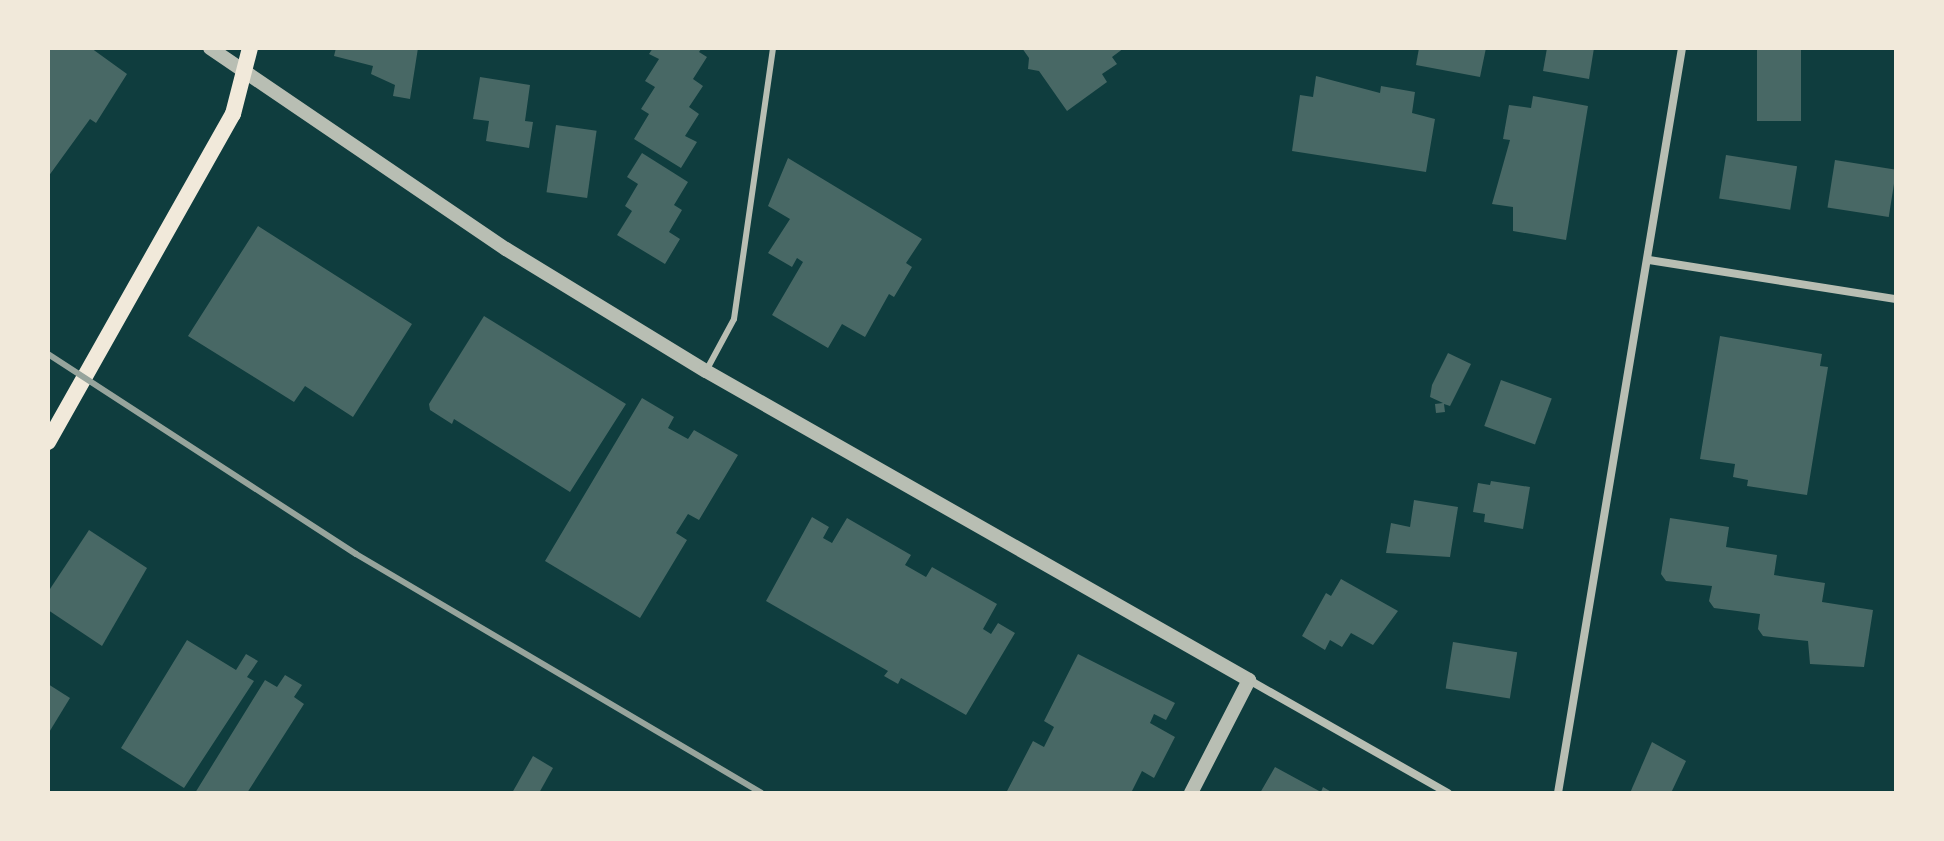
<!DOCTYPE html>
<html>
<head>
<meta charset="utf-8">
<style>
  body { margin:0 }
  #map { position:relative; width:1944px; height:841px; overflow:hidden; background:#0f3d3e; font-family:"Archivo Narrow",sans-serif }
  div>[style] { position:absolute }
  .building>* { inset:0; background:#486865; transform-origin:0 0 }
  .service>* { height:6px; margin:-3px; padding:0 3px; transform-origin:3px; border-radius:3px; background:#b8beb3 }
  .minor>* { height:8px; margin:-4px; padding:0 4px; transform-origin:4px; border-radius:4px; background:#b8beb3 }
  .tertiary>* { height:14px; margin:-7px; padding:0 7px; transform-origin:7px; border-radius:7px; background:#b8beb3 }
  .secondary>* { height:16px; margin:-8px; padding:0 8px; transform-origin:8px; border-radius:8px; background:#f1e9da }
  .rail>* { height:6px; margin:-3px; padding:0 3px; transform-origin:3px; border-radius:3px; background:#97a49c }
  span { translate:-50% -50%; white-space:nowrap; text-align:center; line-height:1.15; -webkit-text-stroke:7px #f1e9da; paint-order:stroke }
  .frame { position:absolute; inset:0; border:50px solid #f1e9da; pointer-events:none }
</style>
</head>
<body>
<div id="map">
  <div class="building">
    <div style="clip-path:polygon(48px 48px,91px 48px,127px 74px,96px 123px,90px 119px,48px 177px)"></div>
    <div style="clip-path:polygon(336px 48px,418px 48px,410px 99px,393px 96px,395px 85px,371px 74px,373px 66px,334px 56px)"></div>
    <div style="clip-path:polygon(653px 48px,702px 48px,699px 52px,707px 57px,693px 79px,703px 86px,689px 107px,699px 114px,685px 136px,697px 142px,681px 168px,634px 139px,649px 114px,641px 109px,655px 87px,645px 81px,659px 59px,649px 54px)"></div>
    <div style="clip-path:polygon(1022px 48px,1124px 48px,1112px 57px,1117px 64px,1102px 74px,1107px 82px,1067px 111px,1039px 71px,1028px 69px,1029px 58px)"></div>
    <div style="clip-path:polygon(1419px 48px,1486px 48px,1480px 77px,1416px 65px)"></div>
    <div style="clip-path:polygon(1547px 48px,1594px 48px,1589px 79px,1543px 71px)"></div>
    <div style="left:1757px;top:48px;width:44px;height:73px"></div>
    <div style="clip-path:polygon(1316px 76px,1380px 93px,1381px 86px,1415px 92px,1412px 113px,1435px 119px,1426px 172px,1292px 151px,1300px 95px,1313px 97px)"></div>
    <div style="clip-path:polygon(480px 77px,530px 85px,525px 121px,533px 122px,529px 148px,486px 141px,489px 121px,473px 119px)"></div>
    <div style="clip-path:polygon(1533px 96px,1588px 106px,1566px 240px,1513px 231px,1513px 207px,1492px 204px,1510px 140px,1503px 139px,1509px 105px,1531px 108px)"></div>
    <div style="left:556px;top:125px;width:41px;height:68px;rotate:8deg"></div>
    <div style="clip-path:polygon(642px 153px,688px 182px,674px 205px,682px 210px,669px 232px,680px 239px,665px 264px,617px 235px,632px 211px,625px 206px,638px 184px,627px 177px)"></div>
    <div style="left:1726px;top:155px;width:72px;height:44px;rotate:9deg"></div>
    <div style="clip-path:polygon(788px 158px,922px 239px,906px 263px,912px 267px,894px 297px,889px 294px,865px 337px,842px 324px,828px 348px,772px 315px,803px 262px,797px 258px,792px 267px,768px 253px,790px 219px,768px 206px)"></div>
    <div style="left:1835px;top:160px;width:62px;height:48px;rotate:9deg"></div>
    <div style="clip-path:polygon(258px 226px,412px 324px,353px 417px,305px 386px,294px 402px,188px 336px)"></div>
    <div style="clip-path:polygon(484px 316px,626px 404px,570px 492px,454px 419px,452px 424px,430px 410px,429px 404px)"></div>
    <div style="clip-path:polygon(1720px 336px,1822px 354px,1820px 366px,1828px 367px,1807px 495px,1747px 486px,1748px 480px,1733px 477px,1735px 464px,1700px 459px)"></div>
    <div style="clip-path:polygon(1448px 353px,1471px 364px,1450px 406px,1444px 404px,1445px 412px,1436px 413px,1435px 404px,1443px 403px,1430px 397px,1432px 385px)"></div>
    <div style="left:1501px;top:380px;width:54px;height:49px;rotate:20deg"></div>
    <div style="clip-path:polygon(642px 398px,674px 417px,668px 428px,688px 439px,694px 430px,738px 455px,699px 520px,688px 514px,676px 533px,687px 540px,640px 618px,545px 561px)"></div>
    <div style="clip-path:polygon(1491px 481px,1530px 487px,1523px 529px,1484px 522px,1485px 514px,1473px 512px,1478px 483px,1490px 485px)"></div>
    <div style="clip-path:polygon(1414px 500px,1458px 507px,1450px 557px,1386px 553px,1391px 523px,1410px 527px)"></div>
    <div style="clip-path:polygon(812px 517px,829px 527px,823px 538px,832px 543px,847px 518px,911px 555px,905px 565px,926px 577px,932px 567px,997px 604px,983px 629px,991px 634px,998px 623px,1015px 633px,966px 715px,901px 678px,898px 684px,884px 676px,888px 671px,766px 601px)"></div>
    <div style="clip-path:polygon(1670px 518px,1729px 527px,1726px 547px,1777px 555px,1774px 575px,1825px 583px,1822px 602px,1873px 610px,1864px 667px,1810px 664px,1808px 641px,1763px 636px,1758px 629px,1760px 614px,1714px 608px,1709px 601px,1712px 586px,1666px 581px,1661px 574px)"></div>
    <div style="clip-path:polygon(89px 530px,147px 568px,102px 646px,48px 610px,48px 592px)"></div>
    <div style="clip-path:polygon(1341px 579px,1398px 611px,1373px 645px,1351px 633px,1342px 647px,1330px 640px,1325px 650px,1302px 636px,1326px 593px,1331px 596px)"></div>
    <div style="clip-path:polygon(187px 640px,236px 670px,246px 654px,258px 661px,247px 677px,254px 681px,184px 788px,121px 748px)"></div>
    <div style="left:1453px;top:642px;width:65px;height:47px;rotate:9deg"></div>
    <div style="clip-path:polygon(1078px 654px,1175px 703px,1166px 720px,1154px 714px,1150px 723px,1175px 737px,1154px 778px,1142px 771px,1131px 793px,1006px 793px,1033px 741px,1044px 747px,1054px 727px,1044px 721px)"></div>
    <div style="clip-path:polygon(285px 675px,302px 685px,294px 697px,304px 704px,247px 793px,195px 793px,265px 680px,277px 687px)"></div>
    <div style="clip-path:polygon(48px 684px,70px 698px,48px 734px)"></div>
    <div style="clip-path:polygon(1652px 742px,1686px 761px,1671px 793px,1630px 793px)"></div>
    <div style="clip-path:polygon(533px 756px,553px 768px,539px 793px,512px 793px)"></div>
    <div style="clip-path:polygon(1275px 767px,1321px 792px,1323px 787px,1333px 793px,1260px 793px)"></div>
  </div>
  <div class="service">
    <div style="left:706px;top:371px;width:59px;rotate:-61.7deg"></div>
    <div style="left:734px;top:319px;width:274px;rotate:-81.8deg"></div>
  </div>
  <div class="minor">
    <div style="left:1649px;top:260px;width:250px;rotate:9deg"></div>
    <div style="left:1249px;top:680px;width:229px;rotate:29.6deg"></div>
    <div style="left:1558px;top:793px;width:755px;rotate:-80.55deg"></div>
  </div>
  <div class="tertiary">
    <div style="left:210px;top:48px;width:358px;rotate:34.2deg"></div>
    <div style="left:506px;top:249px;width:234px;rotate:31.4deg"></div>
    <div style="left:706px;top:371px;width:625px;rotate:29.64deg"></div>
    <div style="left:1249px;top:680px;width:127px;rotate:117.2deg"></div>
  </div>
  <div class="secondary">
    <div style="left:48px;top:442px;width:377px;rotate:-60.6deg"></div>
    <div style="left:233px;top:114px;width:68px;rotate:-75.6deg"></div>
  </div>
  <div class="rail">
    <div style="left:48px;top:354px;width:367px;rotate:33deg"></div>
    <div style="left:356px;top:554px;width:470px;rotate:30.5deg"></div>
  </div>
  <div class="frame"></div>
</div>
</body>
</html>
